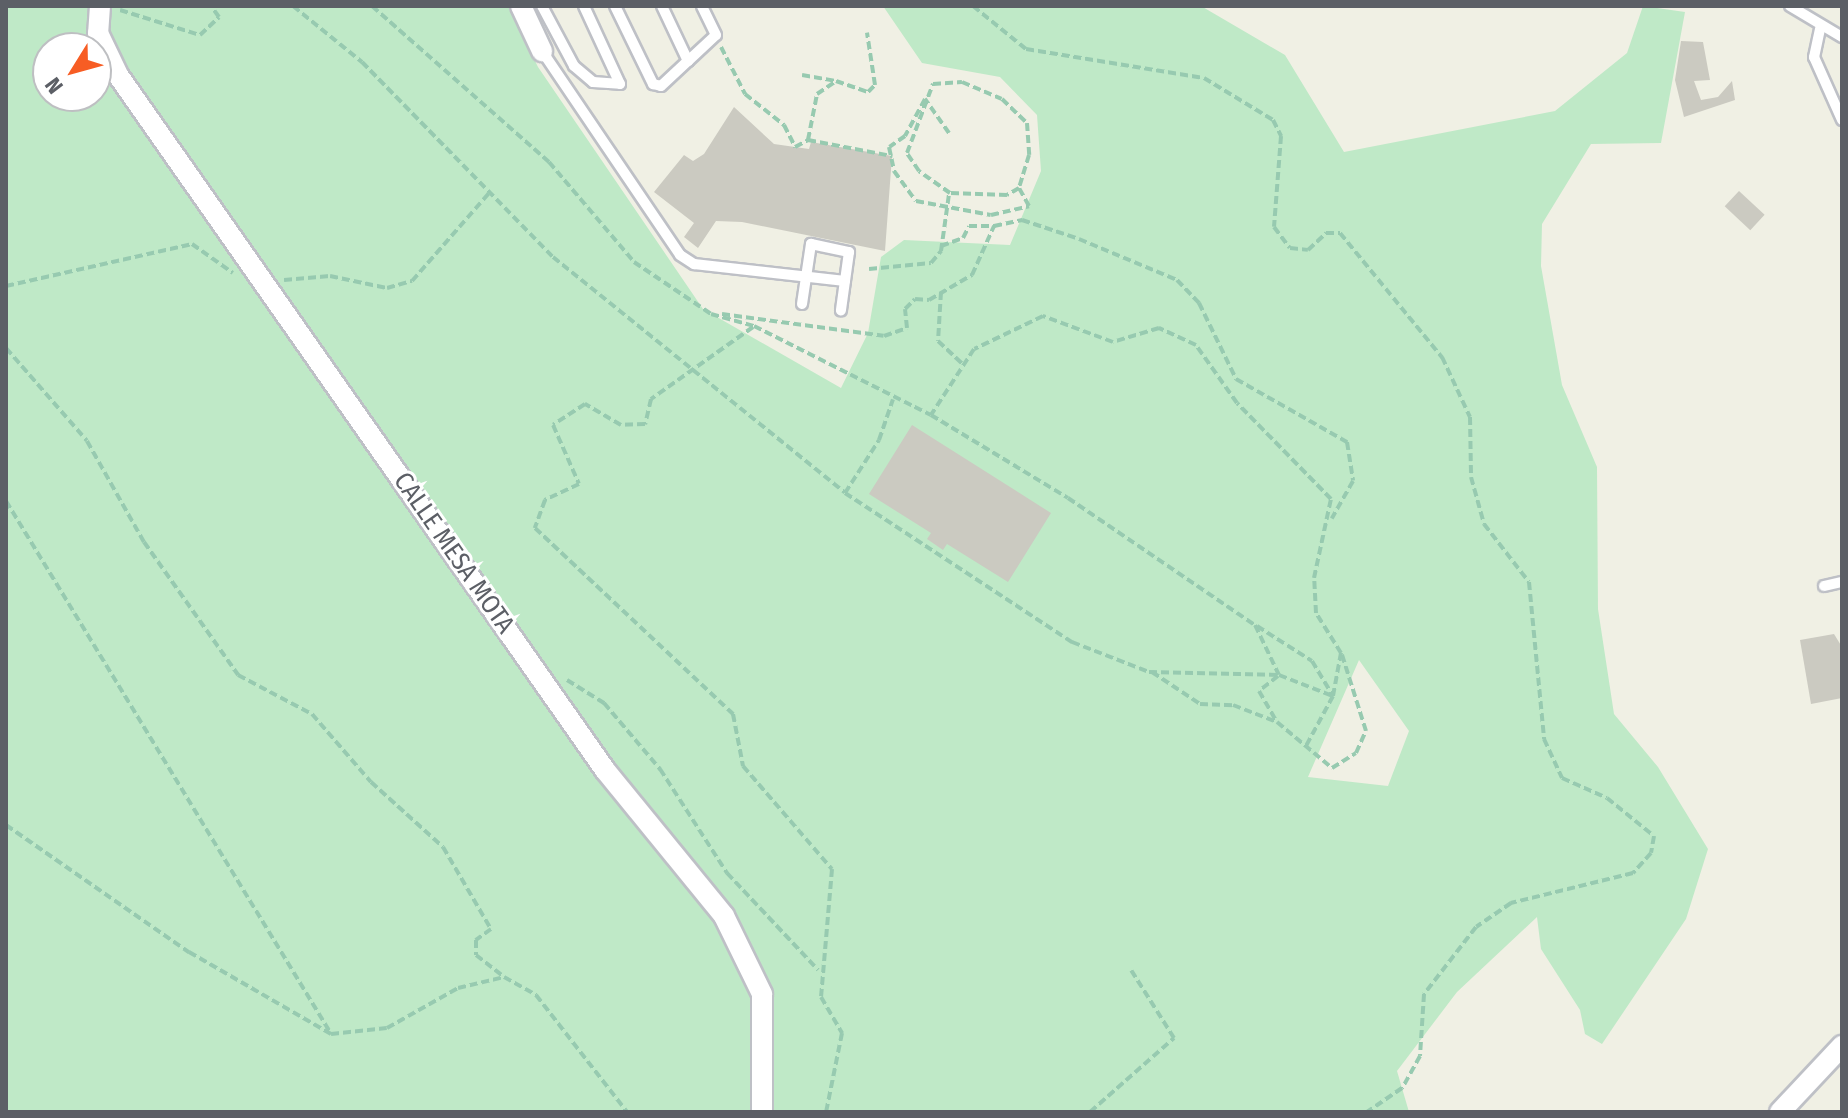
<!DOCTYPE html>
<html>
<head>
<meta charset="utf-8">
<style>
  body { margin:0 }
  #map { position:relative; width:1848px; height:1118px; overflow:hidden; background:#f0f0e4; font-family:"Fira Sans Condensed",sans-serif }
  div>[style] { position:absolute }
  .green>* { inset:0; background:#bfe9c7 }
  .building>* { inset:0; background:#cbcac1; transform-origin:0 0 }
  .path>* { height:4px; margin-top:-2px; transform-origin:0; background:repeating-linear-gradient(90deg,#97cab0 0 8px,transparent 0 12px) }
  .roads { filter:drop-shadow(2px 0 #bec0c6) drop-shadow(-2px 0 #bec0c6) drop-shadow(0 2px #bec0c6) drop-shadow(0 -2px #bec0c6) }
  .lane>* { height:10px; margin:-5px; padding:0 5px; transform-origin:5px; border-radius:5px; background:#fff }
  .street>* { height:20px; margin:-10px; padding:0 10px; transform-origin:10px; border-radius:10px; background:#fff }
  span { translate:-50% -50%; white-space:nowrap; text-align:center; line-height:1.15; -webkit-text-stroke:6px #fff; paint-order:stroke }
  .street-label { font-size:26px; color:#5c5f66 }
  .frame { position:absolute; inset:0; border:8px solid #5c5f66; pointer-events:none }
  .north { position:absolute; left:32px; top:32px; width:80px; height:80px; box-sizing:border-box; background:#fff; border:2px solid #bebfc2; border-radius:50%; rotate:233deg; font-size:22px; font-weight:700; line-height:32px; text-align:center; color:#5c5f66 }
  .north::after { content:''; display:block; margin:auto; width:28px; height:36px; background:#f75d24; clip-path:polygon(50% 0,100% 100%,50% 72%,0 100%) }
</style>
</head>
<body>
<div id="map">
  <div class="green">
    <div style="clip-path:polygon(evenodd,6px 6px,508px 6px,538px 67px,703px 309px,841px 388px,868px 333px,881px 257px,904px 240px,1010px 245px,1041px 171px,1037px 115px,1000px 77px,922px 63px,883px 6px,1201px 6px,1285px 55px,1344px 152px,1555px 111px,1627px 53px,1643px 6px,1685px 12px,1661px 143px,1591px 144px,1542px 224px,1541px 266px,1562px 385px,1597px 467px,1598px 609px,1614px 714px,1658px 767px,1708px 849px,1686px 919px,1602px 1044px,1585px 1034px,1580px 1010px,1541px 949px,1537px 917px,1457px 992px,1397px 1071px,1409px 1112px,6px 1112px,6px 6px,48px 48px,96px 48px,96px 96px,48px 96px,48px 48px,6px 6px,1359px 660px,1409px 731px,1388px 786px,1308px 777px,1359px 660px)"></div>
  </div>
  <div class="building">
    <div style="clip-path:polygon(1681px 41px,1703px 42px,1710px 80px,1694px 81px,1701px 100px,1718px 97px,1732px 81px,1735px 100px,1684px 117px,1675px 80px)"></div>
    <div style="clip-path:polygon(734px 107px,774px 144px,809px 149px,811px 142px,892px 156px,885px 251px,742px 222px,716px 221px,698px 248px,684px 237px,694px 223px,654px 192px,684px 155px,693px 161px,704px 154px)"></div>
    <div style="left:1739px;top:191px;width:35px;height:21px;rotate:43deg"></div>
    <div style="clip-path:polygon(912px 425px,1051px 513px,1008px 582px,947px 544px,943px 550px,927px 539px,931px 533px,869px 494px)"></div>
    <div style="clip-path:polygon(1834px 634px,1842px 647px,1842px 698px,1811px 704px,1800px 640px)"></div>
  </div>
  <div class="path">
    <div style="left:293px;top:6px;width:89px;rotate:39.1deg"></div>
    <div style="left:362px;top:62px;width:273px;rotate:45.6deg"></div>
    <div style="left:553px;top:257px;width:375px;rotate:38.9deg"></div>
    <div style="left:845px;top:493px;width:63px;rotate:-57.3deg"></div>
    <div style="left:879px;top:440px;width:43px;rotate:-71.1deg"></div>
    <div style="left:372px;top:6px;width:236px;rotate:41.4deg"></div>
    <div style="left:549px;top:162px;width:131px;rotate:49.6deg"></div>
    <div style="left:634px;top:262px;width:93px;rotate:34deg"></div>
    <div style="left:711px;top:314px;width:45px;rotate:15.6deg"></div>
    <div style="left:754px;top:326px;width:198px;rotate:26.7deg"></div>
    <div style="left:931px;top:415px;width:160px;rotate:31.2deg"></div>
    <div style="left:1068px;top:498px;width:226px;rotate:34.2deg"></div>
    <div style="left:1255px;top:625px;width:55px;rotate:64.4deg"></div>
    <div style="left:1279px;top:675px;width:58px;rotate:21.3deg"></div>
    <div style="left:1333px;top:696px;width:44px;rotate:-79.5deg"></div>
    <div style="left:1341px;top:653px;width:47px;rotate:-122deg"></div>
    <div style="left:1316px;top:613px;width:35px;rotate:-93deg"></div>
    <div style="left:1314px;top:578px;width:81px;rotate:-77.9deg"></div>
    <div style="left:1331px;top:499px;width:134px;rotate:-134.4deg"></div>
    <div style="left:1237px;top:403px;width:71px;rotate:-125.3deg"></div>
    <div style="left:1196px;top:345px;width:41px;rotate:-155.3deg"></div>
    <div style="left:1159px;top:328px;width:48px;rotate:163.1deg"></div>
    <div style="left:1113px;top:342px;width:75px;rotate:-159.6deg"></div>
    <div style="left:1043px;top:316px;width:76px;rotate:154.4deg"></div>
    <div style="left:974px;top:349px;width:79px;rotate:123.1deg"></div>
    <div style="left:973px;top:6px;width:68px;rotate:39.1deg"></div>
    <div style="left:1026px;top:49px;width:180px;rotate:9.3deg"></div>
    <div style="left:1204px;top:78px;width:81px;rotate:31.3deg"></div>
    <div style="left:1273px;top:120px;width:18px;rotate:63deg"></div>
    <div style="left:1281px;top:136px;width:91px;rotate:94.4deg"></div>
    <div style="left:1274px;top:227px;width:26px;rotate:53deg"></div>
    <div style="left:1290px;top:248px;width:18px;rotate:6deg"></div>
    <div style="left:1308px;top:250px;width:25px;rotate:-43deg"></div>
    <div style="left:1326px;top:233px;width:14px"></div>
    <div style="left:1340px;top:233px;width:161px;rotate:50.6deg"></div>
    <div style="left:1442px;top:357px;width:66px;rotate:65deg"></div>
    <div style="left:1470px;top:417px;width:60px;rotate:89deg"></div>
    <div style="left:1471px;top:477px;width:49px;rotate:74.5deg"></div>
    <div style="left:1484px;top:524px;width:73px;rotate:52.2deg"></div>
    <div style="left:1529px;top:582px;width:158px;rotate:84.5deg"></div>
    <div style="left:1544px;top:739px;width:43px;rotate:65.2deg"></div>
    <div style="left:1562px;top:778px;width:49px;rotate:24deg"></div>
    <div style="left:1607px;top:798px;width:60px;rotate:39deg"></div>
    <div style="left:1654px;top:836px;width:17px;rotate:100deg"></div>
    <div style="left:1651px;top:853px;width:27px;rotate:132deg"></div>
    <div style="left:1633px;top:873px;width:126px;rotate:166.2deg"></div>
    <div style="left:1511px;top:903px;width:42px;rotate:145.6deg"></div>
    <div style="left:1476px;top:927px;width:85px;rotate:127.8deg"></div>
    <div style="left:1424px;top:994px;width:62px;rotate:93.7deg"></div>
    <div style="left:1420px;top:1056px;width:37px;rotate:119deg"></div>
    <div style="left:1402px;top:1088px;width:42px;rotate:145.6deg"></div>
    <div style="left:120px;top:10px;width:84px;rotate:17.4deg"></div>
    <div style="left:200px;top:35px;width:26px;rotate:-43deg"></div>
    <div style="left:219px;top:17px;width:14px;rotate:-126deg"></div>
    <div style="left:721px;top:47px;width:53px;rotate:62.9deg"></div>
    <div style="left:745px;top:94px;width:50px;rotate:38.5deg"></div>
    <div style="left:784px;top:125px;width:25px;rotate:63deg"></div>
    <div style="left:795px;top:147px;width:15px;rotate:-28deg"></div>
    <div style="left:808px;top:140px;width:47px;rotate:-78.9deg"></div>
    <div style="left:817px;top:94px;width:23px;rotate:-34deg"></div>
    <div style="left:836px;top:81px;width:34px;rotate:19deg"></div>
    <div style="left:868px;top:92px;width:10px;rotate:-45deg"></div>
    <div style="left:875px;top:85px;width:53px;rotate:-98.7deg"></div>
    <div style="left:802px;top:75px;width:34px;rotate:10deg"></div>
    <div style="left:962px;top:82px;width:43px;rotate:23deg"></div>
    <div style="left:1002px;top:99px;width:35px;rotate:44deg"></div>
    <div style="left:1027px;top:123px;width:32px;rotate:86deg"></div>
    <div style="left:1029px;top:155px;width:34px;rotate:107deg"></div>
    <div style="left:1019px;top:188px;width:14px;rotate:150deg"></div>
    <div style="left:1007px;top:195px;width:57px;rotate:-178deg"></div>
    <div style="left:950px;top:193px;width:38px;rotate:-145deg"></div>
    <div style="left:919px;top:171px;width:22px;rotate:-124deg"></div>
    <div style="left:907px;top:153px;width:74px;rotate:-69.4deg"></div>
    <div style="left:933px;top:84px;width:29px;rotate:-4deg"></div>
    <div style="left:949px;top:133px;width:42px;rotate:-125.2deg"></div>
    <div style="left:925px;top:99px;width:42px;rotate:118.4deg"></div>
    <div style="left:905px;top:136px;width:19px;rotate:145deg"></div>
    <div style="left:889px;top:147px;width:25px;rotate:78deg"></div>
    <div style="left:894px;top:171px;width:37px;rotate:54deg"></div>
    <div style="left:916px;top:201px;width:76px;rotate:10.6deg"></div>
    <div style="left:991px;top:215px;width:39px;rotate:-13deg"></div>
    <div style="left:1029px;top:206px;width:21px;rotate:-119deg"></div>
    <div style="left:808px;top:140px;width:86px;rotate:10.8deg"></div>
    <div style="left:941px;top:246px;width:23px;rotate:-20deg"></div>
    <div style="left:963px;top:238px;width:13px;rotate:-63deg"></div>
    <div style="left:969px;top:226px;width:25px"></div>
    <div style="left:869px;top:269px;width:62px;rotate:-5.5deg"></div>
    <div style="left:931px;top:263px;width:16px;rotate:-50deg"></div>
    <div style="left:941px;top:251px;width:58px;rotate:-82deg"></div>
    <div style="left:284px;top:280px;width:46px;rotate:-5deg"></div>
    <div style="left:330px;top:276px;width:58px;rotate:11.9deg"></div>
    <div style="left:387px;top:288px;width:26px;rotate:-16deg"></div>
    <div style="left:412px;top:281px;width:117px;rotate:-48.8deg"></div>
    <div style="left:6px;top:286px;width:191px;rotate:-12.7deg"></div>
    <div style="left:192px;top:244px;width:50px;rotate:35.3deg"></div>
    <div style="left:941px;top:292px;width:49px;rotate:93.5deg"></div>
    <div style="left:938px;top:341px;width:34px;rotate:43deg"></div>
    <div style="left:722px;top:314px;width:163px;rotate:7.7deg"></div>
    <div style="left:884px;top:336px;width:24px;rotate:-19deg"></div>
    <div style="left:907px;top:328px;width:19px;rotate:-96deg"></div>
    <div style="left:905px;top:309px;width:14px;rotate:-45deg"></div>
    <div style="left:915px;top:299px;width:14px;rotate:4deg"></div>
    <div style="left:929px;top:300px;width:50px;rotate:-30.2deg"></div>
    <div style="left:972px;top:275px;width:54px;rotate:-65.8deg"></div>
    <div style="left:994px;top:226px;width:29px;rotate:-12deg"></div>
    <div style="left:1022px;top:220px;width:60px;rotate:18.4deg"></div>
    <div style="left:1079px;top:239px;width:106px;rotate:22.7deg"></div>
    <div style="left:1177px;top:280px;width:32px;rotate:46deg"></div>
    <div style="left:1199px;top:303px;width:85px;rotate:64deg"></div>
    <div style="left:1236px;top:379px;width:128px;rotate:29.6deg"></div>
    <div style="left:1347px;top:442px;width:39px;rotate:81deg"></div>
    <div style="left:1353px;top:481px;width:43px;rotate:119.6deg"></div>
    <div style="left:753px;top:327px;width:125px;rotate:144.8deg"></div>
    <div style="left:651px;top:399px;width:26px;rotate:103deg"></div>
    <div style="left:645px;top:424px;width:24px;rotate:178deg"></div>
    <div style="left:621px;top:425px;width:42px;rotate:-149.7deg"></div>
    <div style="left:585px;top:404px;width:38px;rotate:147deg"></div>
    <div style="left:553px;top:425px;width:64px;rotate:66.2deg"></div>
    <div style="left:579px;top:484px;width:38px;rotate:155deg"></div>
    <div style="left:545px;top:500px;width:30px;rotate:110deg"></div>
    <div style="left:535px;top:528px;width:272px;rotate:43.2deg"></div>
    <div style="left:733px;top:714px;width:53px;rotate:79.1deg"></div>
    <div style="left:743px;top:766px;width:136px;rotate:49.2deg"></div>
    <div style="left:832px;top:869px;width:128px;rotate:94.9deg"></div>
    <div style="left:821px;top:997px;width:42px;rotate:59.7deg"></div>
    <div style="left:842px;top:1033px;width:81px;rotate:101.4deg"></div>
    <div style="left:6px;top:348px;width:123px;rotate:48.9deg"></div>
    <div style="left:87px;top:441px;width:116px;rotate:60.6deg"></div>
    <div style="left:144px;top:542px;width:163px;rotate:54.7deg"></div>
    <div style="left:238px;top:675px;width:84px;rotate:27.8deg"></div>
    <div style="left:312px;top:714px;width:90px;rotate:49.1deg"></div>
    <div style="left:371px;top:782px;width:97px;rotate:42.1deg"></div>
    <div style="left:443px;top:847px;width:95px;rotate:59.7deg"></div>
    <div style="left:491px;top:929px;width:19px;rotate:144deg"></div>
    <div style="left:476px;top:940px;width:15px;rotate:90deg"></div>
    <div style="left:476px;top:955px;width:36px;rotate:38deg"></div>
    <div style="left:845px;top:493px;width:272px;rotate:33.3deg"></div>
    <div style="left:1072px;top:642px;width:83px;rotate:21.3deg"></div>
    <div style="left:1149px;top:672px;width:129px;rotate:1.3deg"></div>
    <div style="left:6px;top:501px;width:622px;rotate:58.61deg"></div>
    <div style="left:1257px;top:626px;width:65px;rotate:32.5deg"></div>
    <div style="left:1312px;top:661px;width:41px;rotate:59deg"></div>
    <div style="left:1333px;top:696px;width:57px;rotate:118.4deg"></div>
    <div style="left:1152px;top:672px;width:58px;rotate:33.7deg"></div>
    <div style="left:1200px;top:704px;width:33px;rotate:2deg"></div>
    <div style="left:1233px;top:705px;width:47px;rotate:21.1deg"></div>
    <div style="left:1278px;top:676px;width:24px;rotate:142deg"></div>
    <div style="left:1259px;top:691px;width:36px;rotate:60deg"></div>
    <div style="left:1277px;top:722px;width:72px;rotate:39.9deg"></div>
    <div style="left:1332px;top:768px;width:28px;rotate:-32deg"></div>
    <div style="left:1356px;top:753px;width:24px;rotate:-66deg"></div>
    <div style="left:1366px;top:731px;width:80px;rotate:-107.5deg"></div>
    <div style="left:567px;top:680px;width:44px;rotate:31.9deg"></div>
    <div style="left:604px;top:703px;width:87px;rotate:49.7deg"></div>
    <div style="left:660px;top:769px;width:124px;rotate:57.2deg"></div>
    <div style="left:727px;top:873px;width:133px;rotate:46.8deg"></div>
    <div style="left:6px;top:825px;width:223px;rotate:34.8deg"></div>
    <div style="left:189px;top:952px;width:164px;rotate:30deg"></div>
    <div style="left:331px;top:1034px;width:56px;rotate:-6.1deg"></div>
    <div style="left:387px;top:1028px;width:81px;rotate:-29.4deg"></div>
    <div style="left:458px;top:988px;width:47px;rotate:-13.4deg"></div>
    <div style="left:504px;top:977px;width:37px;rotate:29deg"></div>
    <div style="left:536px;top:995px;width:148px;rotate:52.1deg"></div>
    <div style="left:1090px;top:1112px;width:112px;rotate:-41.4deg"></div>
    <div style="left:1174px;top:1038px;width:80px;rotate:-122.3deg"></div>
  </div>
  <div class="roads">
    <div class="lane">
      <div style="left:542px;top:6px;width:68px;rotate:61.9deg"></div>
      <div style="left:574px;top:66px;width:25px;rotate:40deg"></div>
      <div style="left:593px;top:82px;width:27px;rotate:4deg"></div>
      <div style="left:620px;top:84px;width:86px;rotate:-114.8deg"></div>
      <div style="left:615px;top:6px;width:87px;rotate:64deg"></div>
      <div style="left:653px;top:84px;width:8px;rotate:14deg"></div>
      <div style="left:661px;top:86px;width:37px;rotate:-43deg"></div>
      <div style="left:688px;top:61px;width:61px;rotate:-115.3deg"></div>
      <div style="left:1790px;top:6px;width:61px;rotate:30.8deg"></div>
      <div style="left:1820px;top:29px;width:29px;rotate:102deg"></div>
      <div style="left:1814px;top:57px;width:69px;rotate:66deg"></div>
      <div style="left:542px;top:51px;width:246px;rotate:55.9deg"></div>
      <div style="left:680px;top:255px;width:17px;rotate:33deg"></div>
      <div style="left:694px;top:264px;width:152px;rotate:6.4deg"></div>
      <div style="left:688px;top:61px;width:38px;rotate:-43deg"></div>
      <div style="left:716px;top:35px;width:32px;rotate:-116deg"></div>
      <div style="left:802px;top:304px;width:61px;rotate:-81.5deg"></div>
      <div style="left:811px;top:244px;width:39px;rotate:12deg"></div>
      <div style="left:849px;top:252px;width:59px;rotate:97.9deg"></div>
      <div style="left:1824px;top:586px;width:18px;rotate:-13deg"></div>
    </div>
    <div class="street">
      <div style="left:100px;top:6px;width:27px;rotate:94deg"></div>
      <div style="left:98px;top:33px;width:47px;rotate:64.5deg"></div>
      <div style="left:118px;top:75px;width:849px;rotate:54.98deg"></div>
      <div style="left:605px;top:770px;width:188px;rotate:50.8deg"></div>
      <div style="left:724px;top:916px;width:87px;rotate:64deg"></div>
      <div style="left:762px;top:994px;width:118px;rotate:90deg"></div>
      <div style="left:521px;top:6px;width:50px;rotate:65deg"></div>
      <div style="left:1780px;top:1112px;width:91px;rotate:-46.8deg"></div>
    </div>
  </div>
  <div class="street-label">
    <span style="left:454px;top:553px;rotate:55deg">CALLE MESA MOTA</span>
  </div>
  <div class="frame"></div>
  <div class="north">N</div>
</div>
</body>
</html>
